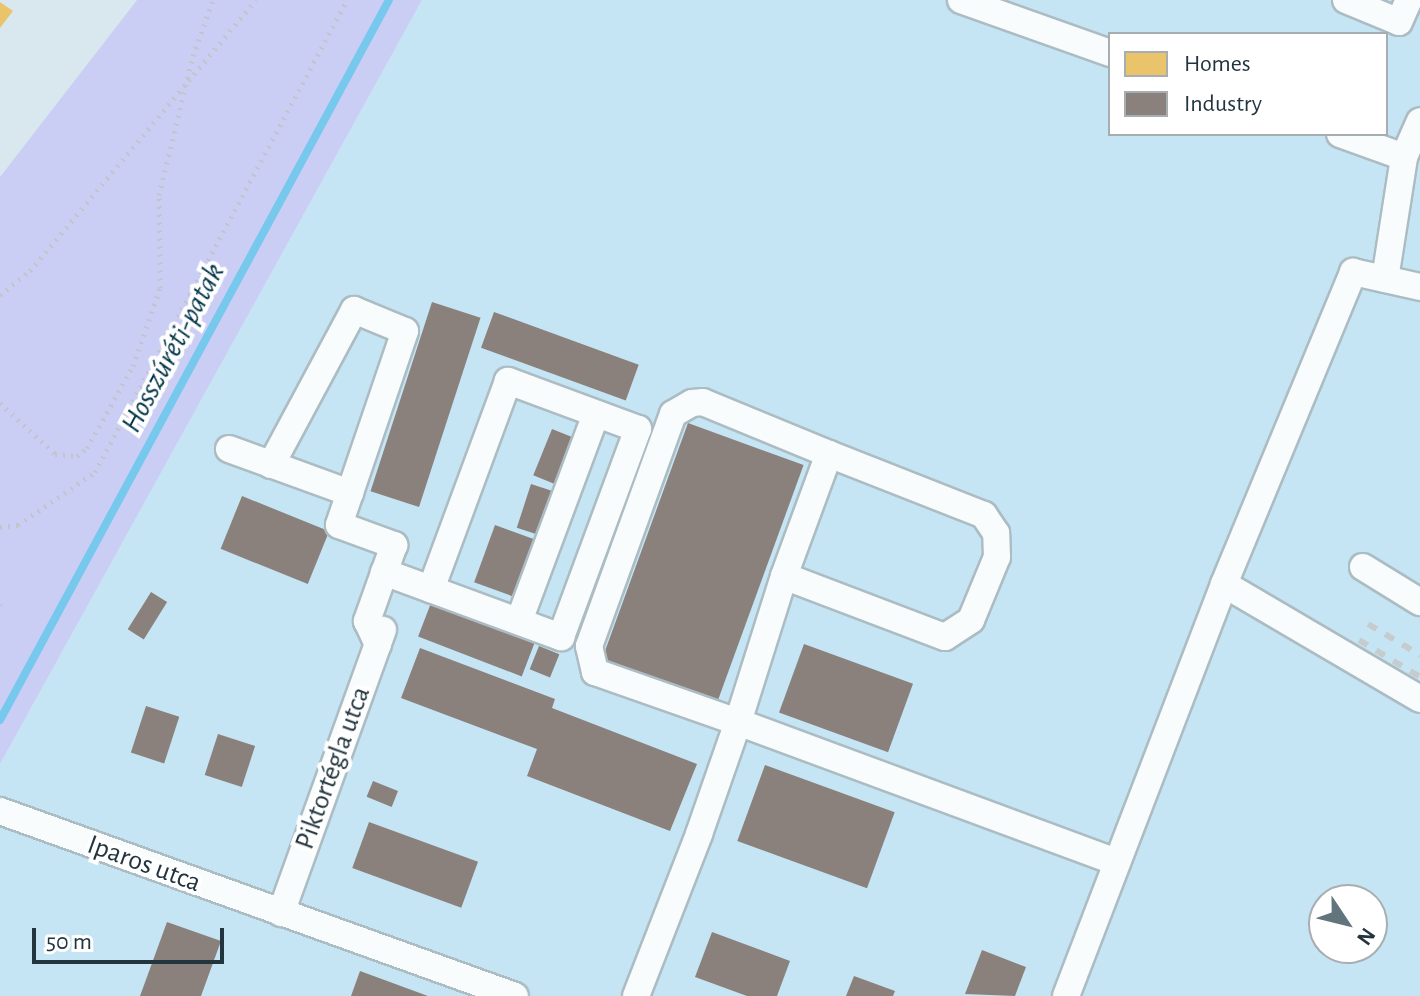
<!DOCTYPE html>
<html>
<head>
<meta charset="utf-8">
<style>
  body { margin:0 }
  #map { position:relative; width:1420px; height:996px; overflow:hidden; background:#d9e8ef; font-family:"Alegreya Sans",sans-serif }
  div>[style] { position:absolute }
  .built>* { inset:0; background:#c6e5f4 }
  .green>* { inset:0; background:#cbcef4 }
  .homes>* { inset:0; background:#e9c46a }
  .industry>* { inset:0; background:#8a817c; transform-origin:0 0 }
  .stream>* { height:8px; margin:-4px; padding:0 4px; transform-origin:4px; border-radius:4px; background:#76c8ec }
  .path>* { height:5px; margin-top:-2.5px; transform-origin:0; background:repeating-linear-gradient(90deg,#c1c6cb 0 2px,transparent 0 8px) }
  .roads { filter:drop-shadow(2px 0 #acbcc3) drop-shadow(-2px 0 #acbcc3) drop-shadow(0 2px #acbcc3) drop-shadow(0 -2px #acbcc3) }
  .minor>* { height:26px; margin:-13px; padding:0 13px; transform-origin:13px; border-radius:13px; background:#f9fcfd }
  .rail>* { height:6px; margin-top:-3px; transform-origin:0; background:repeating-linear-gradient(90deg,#c6cbce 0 10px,transparent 0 20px) }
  span { translate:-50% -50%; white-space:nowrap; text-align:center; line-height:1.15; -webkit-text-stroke:8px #fff; paint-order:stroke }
  .street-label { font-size:28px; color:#22353e }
  .water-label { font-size:30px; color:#04374a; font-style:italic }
  .legend { position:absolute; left:1108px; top:32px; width:280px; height:104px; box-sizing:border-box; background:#fff; border:2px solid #a7aeb2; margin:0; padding:10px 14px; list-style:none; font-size:24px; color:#22353e }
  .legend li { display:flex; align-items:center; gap:16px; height:40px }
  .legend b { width:40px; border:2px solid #a7aeb2 }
  .north { position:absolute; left:1308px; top:884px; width:80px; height:80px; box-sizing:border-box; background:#fff; border:2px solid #a7aeb2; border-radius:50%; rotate:125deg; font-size:22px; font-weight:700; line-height:32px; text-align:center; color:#22353e }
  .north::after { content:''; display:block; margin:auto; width:28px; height:36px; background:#62747c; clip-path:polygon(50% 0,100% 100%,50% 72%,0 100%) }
  .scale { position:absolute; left:32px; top:928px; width:192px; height:36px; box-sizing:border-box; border:4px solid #22353e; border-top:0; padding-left:10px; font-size:24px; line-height:28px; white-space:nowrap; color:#22353e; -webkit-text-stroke:6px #fff; paint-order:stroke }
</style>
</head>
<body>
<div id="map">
  <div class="built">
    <div style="clip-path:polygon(evenodd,422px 0,1420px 0,1420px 996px,0 996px,0 764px,422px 0,1110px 34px,1386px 34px,1386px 134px,1110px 134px,1110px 34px,422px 0,1324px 900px,1372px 900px,1372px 948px,1324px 948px,1324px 900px)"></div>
  </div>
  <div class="green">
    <div style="clip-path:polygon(137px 0,422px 0,0 764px,0 177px)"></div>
  </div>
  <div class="homes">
    <div style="clip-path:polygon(0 2px,13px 11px,0 28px)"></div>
  </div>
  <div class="industry">
    <div style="left:432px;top:302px;width:51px;height:199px;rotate:18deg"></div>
    <div style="left:494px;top:312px;width:154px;height:38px;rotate:20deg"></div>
    <div style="left:688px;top:423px;width:123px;height:252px;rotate:20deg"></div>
    <div style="left:552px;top:429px;width:27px;height:50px;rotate:22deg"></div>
    <div style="left:531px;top:484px;width:25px;height:46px;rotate:18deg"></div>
    <div style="left:242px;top:496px;width:94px;height:57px;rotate:22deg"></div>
    <div style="left:495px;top:525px;width:46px;height:61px;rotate:20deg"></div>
    <div style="left:151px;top:592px;width:19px;height:44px;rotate:32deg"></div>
    <div style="left:431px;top:603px;width:111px;height:36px;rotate:21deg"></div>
    <div style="left:804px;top:644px;width:116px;height:73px;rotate:20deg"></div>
    <div style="left:539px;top:646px;width:22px;height:25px;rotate:22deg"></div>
    <div style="clip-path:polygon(420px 648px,555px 699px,552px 708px,697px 764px,670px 831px,527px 776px,537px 749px,401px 698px)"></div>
    <div style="left:146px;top:706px;width:35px;height:49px;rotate:18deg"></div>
    <div style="left:218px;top:734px;width:39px;height:43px;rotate:18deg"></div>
    <div style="left:765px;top:765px;width:138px;height:81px;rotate:20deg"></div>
    <div style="left:373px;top:781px;width:27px;height:17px;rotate:22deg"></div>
    <div style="left:369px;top:822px;width:116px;height:49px;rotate:20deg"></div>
    <div style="clip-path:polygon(167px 922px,221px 941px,201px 996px,140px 996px)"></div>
    <div style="clip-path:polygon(712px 932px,790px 961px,777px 996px,747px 996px,695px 977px)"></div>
    <div style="clip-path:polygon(982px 950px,1026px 967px,1015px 996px,965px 994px)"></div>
    <div style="clip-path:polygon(360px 971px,428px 996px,351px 996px)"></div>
    <div style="clip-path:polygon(854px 976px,895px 991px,893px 996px,846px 996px)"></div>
  </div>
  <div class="stream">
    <div style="left:0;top:720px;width:818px;rotate:-61.62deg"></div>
  </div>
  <div class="path">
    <div style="left:0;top:295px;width:38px;rotate:-39deg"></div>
    <div style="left:30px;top:271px;width:353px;rotate:-50.2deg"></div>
    <div style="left:0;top:403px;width:75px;rotate:42.8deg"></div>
    <div style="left:55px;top:454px;width:22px;rotate:5deg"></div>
    <div style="left:77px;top:456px;width:13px;rotate:-39deg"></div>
    <div style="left:87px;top:448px;width:94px;rotate:-60.7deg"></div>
    <div style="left:133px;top:366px;width:83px;rotate:-70.9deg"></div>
    <div style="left:160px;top:288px;width:93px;rotate:-90.6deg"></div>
    <div style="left:159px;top:195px;width:143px;rotate:-76.3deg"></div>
    <div style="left:193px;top:56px;width:59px;rotate:-70.3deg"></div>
    <div style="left:0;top:527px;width:18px;rotate:-6deg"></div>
    <div style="left:18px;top:525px;width:93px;rotate:-34.5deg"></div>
    <div style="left:95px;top:472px;width:535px;rotate:-61.9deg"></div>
    <div style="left:0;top:604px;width:2px;rotate:90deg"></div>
  </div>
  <div class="roads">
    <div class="minor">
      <div style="left:961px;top:0;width:158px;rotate:19.6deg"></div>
      <div style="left:1346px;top:0;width:57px;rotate:22.5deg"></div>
      <div style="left:1399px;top:22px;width:24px;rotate:-66deg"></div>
      <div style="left:1340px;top:134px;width:68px;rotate:19.8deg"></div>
      <div style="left:1385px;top:279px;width:123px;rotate:-81.1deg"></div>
      <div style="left:1404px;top:157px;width:39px;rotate:-66deg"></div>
      <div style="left:229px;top:449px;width:129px;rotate:20deg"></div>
      <div style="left:271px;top:465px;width:176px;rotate:-61.8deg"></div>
      <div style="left:354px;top:310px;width:55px;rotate:22.4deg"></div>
      <div style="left:405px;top:331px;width:205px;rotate:108.8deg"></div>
      <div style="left:339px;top:525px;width:59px;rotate:20deg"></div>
      <div style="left:394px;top:545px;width:81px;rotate:109.6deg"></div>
      <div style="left:367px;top:621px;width:26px;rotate:65deg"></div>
      <div style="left:1363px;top:567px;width:67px;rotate:31.6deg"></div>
      <div style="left:384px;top:572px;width:189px;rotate:20.2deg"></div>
      <div style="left:561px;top:637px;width:222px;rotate:-69.7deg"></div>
      <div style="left:638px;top:429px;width:139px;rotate:-159.7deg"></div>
      <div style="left:508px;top:381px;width:222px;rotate:110.3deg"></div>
      <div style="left:784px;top:576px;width:172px;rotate:20.8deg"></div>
      <div style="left:945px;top:637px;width:31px;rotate:-33deg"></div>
      <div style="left:971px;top:620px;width:68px;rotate:-67.6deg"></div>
      <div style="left:997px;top:557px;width:24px;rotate:-92deg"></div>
      <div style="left:996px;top:533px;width:22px;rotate:-124deg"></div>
      <div style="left:984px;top:515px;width:167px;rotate:-158.5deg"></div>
      <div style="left:1224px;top:584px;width:227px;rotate:30.4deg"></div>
      <div style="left:519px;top:621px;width:221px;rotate:-69.6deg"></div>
      <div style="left:0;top:811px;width:547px;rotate:19.76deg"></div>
      <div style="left:281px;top:913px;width:301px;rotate:-70.2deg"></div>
      <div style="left:636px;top:996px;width:174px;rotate:-68.7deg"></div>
      <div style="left:699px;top:834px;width:119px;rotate:-70.8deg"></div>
      <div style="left:738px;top:722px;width:153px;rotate:-72.5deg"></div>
      <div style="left:784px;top:576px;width:130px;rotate:-69.8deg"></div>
      <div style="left:829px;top:454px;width:136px;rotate:-157.6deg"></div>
      <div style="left:703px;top:402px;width:11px;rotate:175deg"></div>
      <div style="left:692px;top:403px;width:22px;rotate:150deg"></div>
      <div style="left:673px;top:414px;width:247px;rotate:109.9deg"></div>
      <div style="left:589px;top:646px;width:27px;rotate:77deg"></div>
      <div style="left:595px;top:672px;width:151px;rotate:19.3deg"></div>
      <div style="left:738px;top:722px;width:403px;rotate:20.3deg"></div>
      <div style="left:1066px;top:996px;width:441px;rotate:-69deg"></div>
      <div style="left:1224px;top:584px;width:338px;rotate:-67.5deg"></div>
      <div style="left:1353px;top:272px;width:69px;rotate:12.6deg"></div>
    </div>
  </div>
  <div class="rail">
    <div style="left:1368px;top:624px;width:61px;rotate:30.8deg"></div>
    <div style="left:1359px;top:640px;width:71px;rotate:31.2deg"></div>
  </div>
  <div class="street-label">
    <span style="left:333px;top:768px;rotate:-70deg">Piktortégla utca</span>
    <span style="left:144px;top:864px;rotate:20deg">Iparos utca</span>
  </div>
  <div class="water-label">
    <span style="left:173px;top:348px;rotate:-62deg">Hosszúréti-patak</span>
  </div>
  <ul class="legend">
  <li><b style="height:22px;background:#e9c46a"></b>Homes</li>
  <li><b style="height:22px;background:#8a817c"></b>Industry</li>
  </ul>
  <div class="north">N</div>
  <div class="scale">50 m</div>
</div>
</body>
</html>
